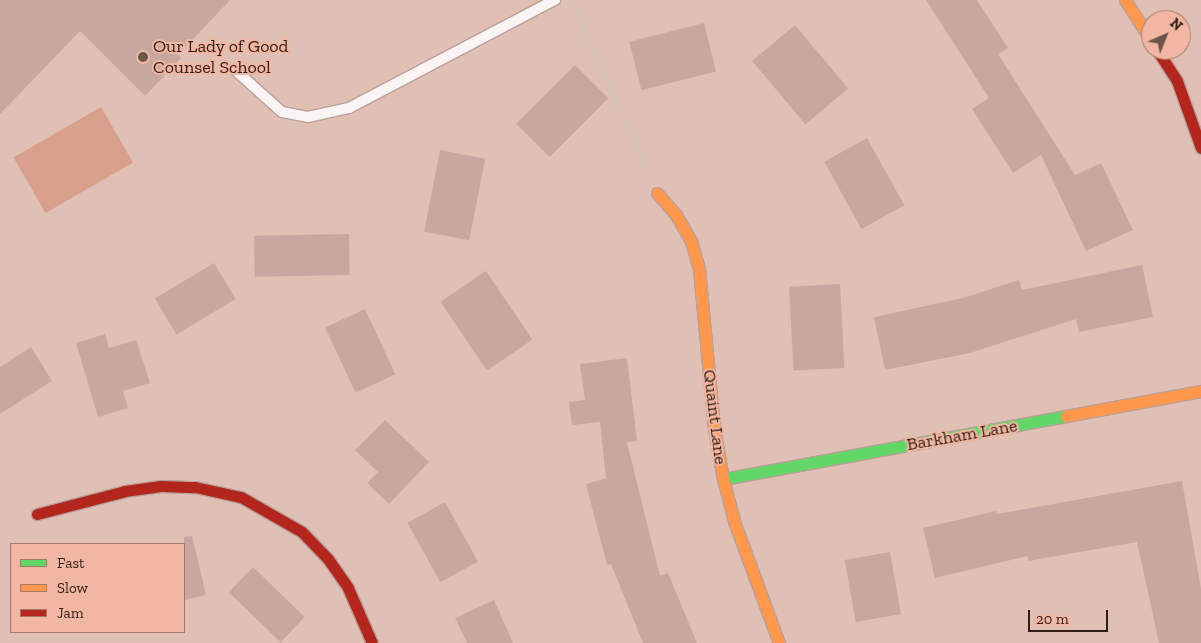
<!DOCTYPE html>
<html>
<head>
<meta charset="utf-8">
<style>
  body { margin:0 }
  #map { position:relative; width:1201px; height:643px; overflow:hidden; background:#e0bfb4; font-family:"Zilla Slab",serif }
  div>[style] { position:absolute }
  .green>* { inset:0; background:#d89f8b; transform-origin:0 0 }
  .building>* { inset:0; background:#c9a7a1; transform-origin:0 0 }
  .path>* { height:3px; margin-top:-1.5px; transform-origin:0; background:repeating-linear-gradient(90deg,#d1c7c3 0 4px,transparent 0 6.5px) }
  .roads { filter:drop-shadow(1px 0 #b9a098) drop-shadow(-1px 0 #b9a098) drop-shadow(0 1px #b9a098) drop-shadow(0 -1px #b9a098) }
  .lane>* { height:10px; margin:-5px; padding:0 5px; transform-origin:5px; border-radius:5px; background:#faf5f4 }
  .fast>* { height:11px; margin:-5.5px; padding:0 5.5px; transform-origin:5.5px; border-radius:5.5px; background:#63d668 }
  .slow>* { height:11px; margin:-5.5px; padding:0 5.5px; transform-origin:5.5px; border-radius:5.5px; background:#ff974d }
  .jam>* { height:11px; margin:-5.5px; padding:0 5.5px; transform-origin:5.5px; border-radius:5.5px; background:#b3261e }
  .dots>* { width:14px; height:14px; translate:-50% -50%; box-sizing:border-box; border:2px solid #f1b7a3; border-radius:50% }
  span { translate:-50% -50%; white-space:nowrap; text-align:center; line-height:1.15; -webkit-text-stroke:4px #f1b7a3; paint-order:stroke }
  .poi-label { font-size:18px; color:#311c14 }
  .left { translate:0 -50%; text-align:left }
  .street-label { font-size:18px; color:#311c14 }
  .legend { position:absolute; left:10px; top:543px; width:175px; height:90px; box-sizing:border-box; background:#f1b7a3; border:1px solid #a4796a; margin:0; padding:6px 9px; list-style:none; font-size:15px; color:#311c14 }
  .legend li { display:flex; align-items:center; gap:10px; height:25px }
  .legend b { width:25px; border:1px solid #a4796a }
  .north { position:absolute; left:1141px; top:10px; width:50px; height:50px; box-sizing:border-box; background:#f1b7a3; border:1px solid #a4796a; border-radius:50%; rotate:44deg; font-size:14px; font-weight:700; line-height:20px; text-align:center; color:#311c14 }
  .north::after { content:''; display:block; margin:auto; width:18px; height:22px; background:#6e554c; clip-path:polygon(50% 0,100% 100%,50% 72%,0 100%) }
  .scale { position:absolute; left:1028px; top:610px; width:80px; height:22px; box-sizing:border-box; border:2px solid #311c14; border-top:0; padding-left:6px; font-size:15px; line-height:18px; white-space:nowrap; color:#311c14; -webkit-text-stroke:4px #f1b7a3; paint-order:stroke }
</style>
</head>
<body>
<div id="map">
  <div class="green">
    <div style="left:101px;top:107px;width:64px;height:101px;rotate:60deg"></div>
  </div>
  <div class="building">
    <div style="clip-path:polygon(0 0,230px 0,178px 55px,181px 58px,145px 96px,80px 31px,0 114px)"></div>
    <div style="clip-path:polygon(926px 0,977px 0,1008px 48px,998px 54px,1075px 175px,1101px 163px,1133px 230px,1086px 251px,1041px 155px,1013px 173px,972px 109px,989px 98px)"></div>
    <div style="left:704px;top:23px;width:50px;height:77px;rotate:76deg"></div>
    <div style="left:795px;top:25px;width:83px;height:56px;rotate:50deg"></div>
    <div style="left:575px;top:65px;width:47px;height:83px;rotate:45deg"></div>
    <div style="left:867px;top:138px;width:77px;height:49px;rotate:61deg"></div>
    <div style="left:440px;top:150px;width:46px;height:83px;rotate:11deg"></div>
    <div style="left:349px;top:234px;width:41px;height:95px;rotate:89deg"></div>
    <div style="left:214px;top:263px;width:42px;height:69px;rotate:59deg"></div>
    <div style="clip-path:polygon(1142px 265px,1153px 317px,1079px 332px,1076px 319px,970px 353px,885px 370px,874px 317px,963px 298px,1019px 280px,1022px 290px)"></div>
    <div style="left:486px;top:271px;width:83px;height:55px;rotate:56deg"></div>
    <div style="left:840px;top:284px;width:84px;height:51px;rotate:87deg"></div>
    <div style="left:365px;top:309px;width:72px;height:44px;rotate:65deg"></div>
    <div style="clip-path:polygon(105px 334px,109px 348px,136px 340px,150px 383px,123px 391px,128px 408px,98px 417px,76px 343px)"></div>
    <div style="clip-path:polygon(31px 347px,52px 381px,0 414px,0 367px)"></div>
    <div style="clip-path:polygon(627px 358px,637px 441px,627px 442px,660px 576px,668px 573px,697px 643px,643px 643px,611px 564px,607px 565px,586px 484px,606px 478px,600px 422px,572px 425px,569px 402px,585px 400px,580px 364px)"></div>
    <div style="clip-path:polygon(385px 420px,429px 462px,389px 504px,367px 483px,378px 472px,355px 450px)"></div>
    <div style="clip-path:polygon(1182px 481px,1201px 589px,1201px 643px,1159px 643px,1137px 542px,1028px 561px,1028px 556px,935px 578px,923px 528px,996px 511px,997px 514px)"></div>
    <div style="left:445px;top:502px;width:68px;height:43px;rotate:61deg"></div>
    <div style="clip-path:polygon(192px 536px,206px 595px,184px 600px,184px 537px)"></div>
    <div style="left:890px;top:552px;width:63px;height:46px;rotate:80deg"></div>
    <div style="left:253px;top:567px;width:72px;height:35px;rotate:44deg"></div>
    <div style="clip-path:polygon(494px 600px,513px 643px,467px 643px,455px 618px)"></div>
  </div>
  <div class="path">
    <div style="left:574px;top:5px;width:180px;rotate:66deg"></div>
  </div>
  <div class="roads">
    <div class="lane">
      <div style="left:234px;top:69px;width:64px;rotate:41.9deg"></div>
      <div style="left:282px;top:112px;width:26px;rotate:11deg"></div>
      <div style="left:308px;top:117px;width:42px;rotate:-12.4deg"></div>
      <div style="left:349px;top:108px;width:233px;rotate:-27.7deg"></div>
    </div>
    <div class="fast">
      <div style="left:723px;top:479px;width:349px;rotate:-10.4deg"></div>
    </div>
    <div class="slow">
      <div style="left:1125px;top:0;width:48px;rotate:57deg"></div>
      <div style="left:657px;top:193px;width:29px;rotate:49deg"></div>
      <div style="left:676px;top:215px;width:30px;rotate:60deg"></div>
      <div style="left:691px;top:241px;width:29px;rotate:74deg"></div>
      <div style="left:699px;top:269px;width:160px;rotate:84.6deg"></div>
      <div style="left:714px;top:428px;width:52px;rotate:80deg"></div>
      <div style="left:723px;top:479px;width:47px;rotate:75.1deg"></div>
      <div style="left:735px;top:524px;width:127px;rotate:69.7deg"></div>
      <div style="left:1066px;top:416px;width:137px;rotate:-10.5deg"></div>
    </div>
    <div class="jam">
      <div style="left:1157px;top:50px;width:37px;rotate:57deg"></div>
      <div style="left:1177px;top:81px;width:71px;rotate:70.3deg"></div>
      <div style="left:37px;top:514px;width:91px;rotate:-14.6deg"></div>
      <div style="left:125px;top:491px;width:36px;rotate:-8deg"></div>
      <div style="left:161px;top:486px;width:34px;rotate:2deg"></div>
      <div style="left:195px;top:487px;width:47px;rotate:12.3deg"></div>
      <div style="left:241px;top:497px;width:70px;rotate:29.8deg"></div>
      <div style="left:302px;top:532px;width:37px;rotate:46deg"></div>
      <div style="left:328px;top:559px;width:35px;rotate:55deg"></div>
      <div style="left:348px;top:588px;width:60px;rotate:66.4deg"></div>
    </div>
  </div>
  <div class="dots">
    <div style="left:143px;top:57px;background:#6e554c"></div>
  </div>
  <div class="poi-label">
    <span class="left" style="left:153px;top:57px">Our Lady of Good<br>Counsel School</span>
  </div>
  <div class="street-label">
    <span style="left:715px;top:417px;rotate:83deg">Quaint Lane</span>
    <span style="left:962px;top:435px;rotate:-10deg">Barkham Lane</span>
  </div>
  <ul class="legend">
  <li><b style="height:6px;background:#63d668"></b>Fast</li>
  <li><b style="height:6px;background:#ff974d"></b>Slow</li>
  <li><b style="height:6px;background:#b3261e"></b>Jam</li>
  </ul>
  <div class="north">N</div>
  <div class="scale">20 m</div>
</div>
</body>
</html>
